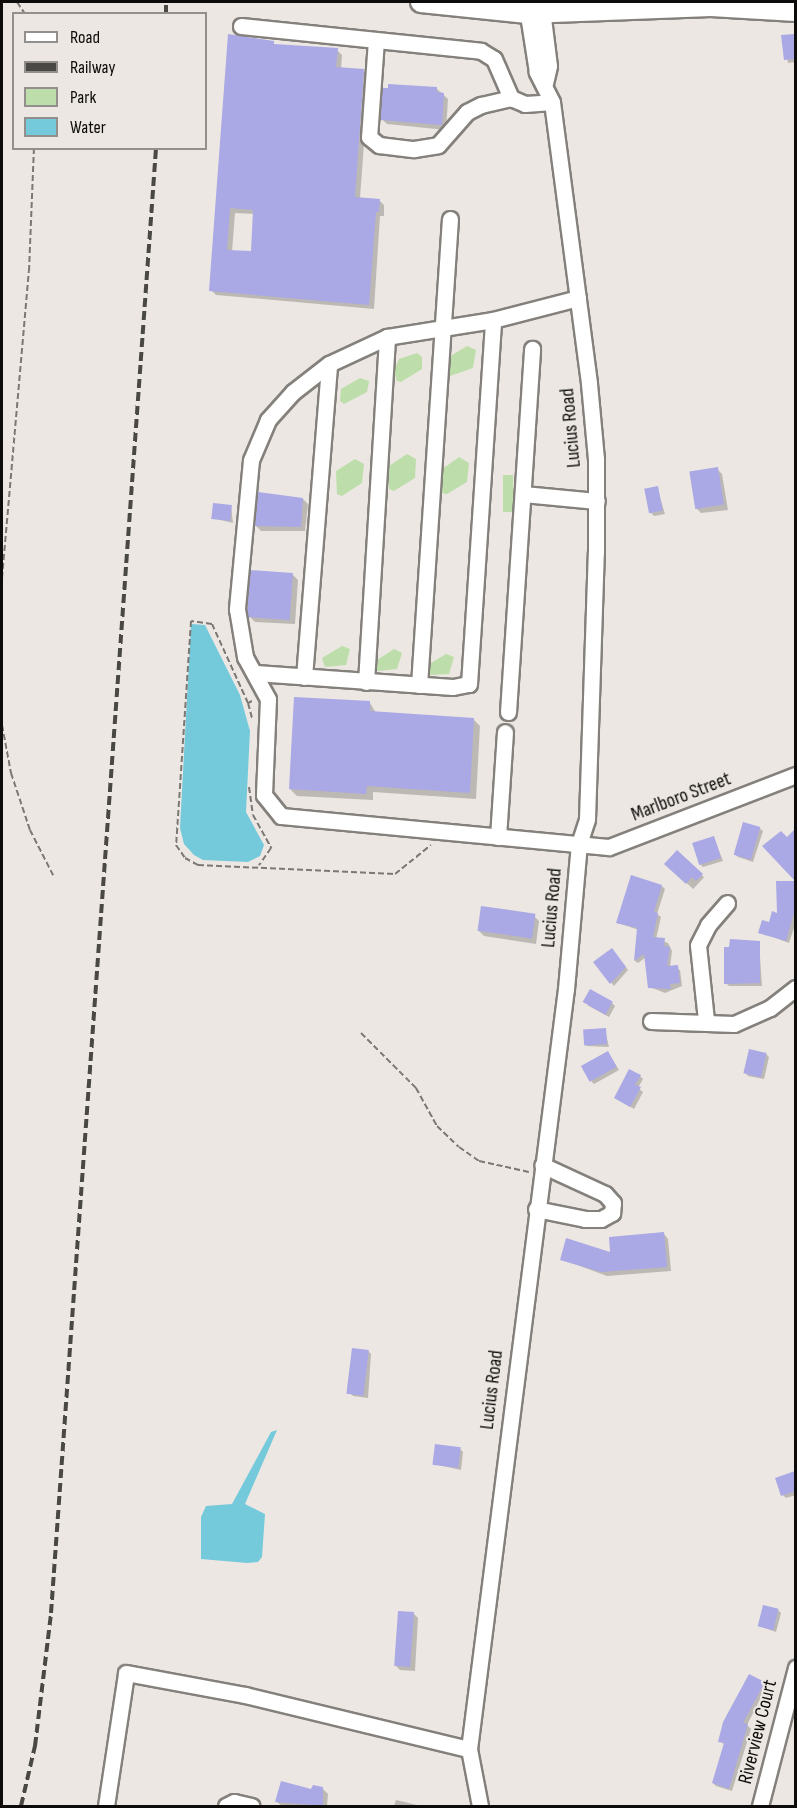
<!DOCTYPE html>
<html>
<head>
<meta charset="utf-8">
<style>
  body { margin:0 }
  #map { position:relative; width:797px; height:1808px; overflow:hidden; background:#ece7e2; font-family:"Sofia Sans Condensed",sans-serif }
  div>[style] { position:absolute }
  .green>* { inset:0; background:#bddeaa; transform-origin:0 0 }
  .water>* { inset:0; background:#74cadb }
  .shadow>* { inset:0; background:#0003; transform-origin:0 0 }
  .building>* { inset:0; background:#aaa8e5; transform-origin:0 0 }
  .path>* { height:2px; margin-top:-1px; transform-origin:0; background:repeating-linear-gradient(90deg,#7b7874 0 6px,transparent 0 9px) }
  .roads { filter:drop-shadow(2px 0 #84807b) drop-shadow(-2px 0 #84807b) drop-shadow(0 2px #84807b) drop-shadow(0 -2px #84807b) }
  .minor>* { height:15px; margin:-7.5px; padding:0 7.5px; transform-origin:7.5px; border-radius:7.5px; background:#fff }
  .major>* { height:20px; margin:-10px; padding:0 10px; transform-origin:10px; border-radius:10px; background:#fff }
  .rail>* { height:4px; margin-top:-2px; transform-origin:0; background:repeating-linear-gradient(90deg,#4a4845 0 9px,transparent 0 13.5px) }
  span { translate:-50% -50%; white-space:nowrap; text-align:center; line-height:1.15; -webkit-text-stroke:4.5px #ece7e2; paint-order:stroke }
  .street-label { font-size:20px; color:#0d0c0a }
  .frame { position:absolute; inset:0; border:3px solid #0d0c0a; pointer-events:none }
  .legend { position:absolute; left:12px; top:12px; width:195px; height:138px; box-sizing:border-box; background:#ece7e2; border:2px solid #938f8c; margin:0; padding:8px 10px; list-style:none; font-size:18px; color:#0d0c0a }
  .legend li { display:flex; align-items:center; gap:12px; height:30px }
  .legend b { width:30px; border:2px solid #938f8c }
</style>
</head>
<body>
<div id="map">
  <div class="green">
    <div style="clip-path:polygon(467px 346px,476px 350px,473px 368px,450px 376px,449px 357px)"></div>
    <div style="clip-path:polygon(417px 353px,422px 357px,422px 369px,401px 382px,397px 381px,394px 371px,399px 359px)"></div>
    <div style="clip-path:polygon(360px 378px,369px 381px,367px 392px,344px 404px,340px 401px,341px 389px)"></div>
    <div style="clip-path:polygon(407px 454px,416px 459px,415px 478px,394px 491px,389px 489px,389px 466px)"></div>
    <div style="clip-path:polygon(459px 457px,469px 463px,467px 482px,447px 494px,441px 493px,441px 470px)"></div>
    <div style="clip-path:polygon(355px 459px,364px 464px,362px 483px,342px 496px,337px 494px,336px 471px)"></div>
    <div style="left:503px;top:475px;width:10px;height:37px"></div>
    <div style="clip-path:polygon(342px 646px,350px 649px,346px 665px,325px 667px,322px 658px)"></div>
    <div style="clip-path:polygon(394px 649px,402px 653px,397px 669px,377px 671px,374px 662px)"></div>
    <div style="clip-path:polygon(446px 654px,454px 657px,449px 674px,429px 675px,426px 666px)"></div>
  </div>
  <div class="water">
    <div style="clip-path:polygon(191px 624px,205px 625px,240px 695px,250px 731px,246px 812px,264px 845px,260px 856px,248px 862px,203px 860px,194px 855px,184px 844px,180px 828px)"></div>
    <div style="clip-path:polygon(277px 1430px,245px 1504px,265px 1514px,262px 1557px,258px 1562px,247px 1563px,201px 1559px,201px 1517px,206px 1506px,232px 1504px,271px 1432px)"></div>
  </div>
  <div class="shadow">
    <div style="clip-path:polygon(796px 35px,796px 62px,788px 63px,783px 36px)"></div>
    <div style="clip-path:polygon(evenodd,229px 36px,277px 45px,337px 50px,342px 55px,341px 69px,363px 71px,369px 76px,360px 198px,379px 200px,384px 205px,384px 216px,380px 216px,374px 309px,216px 295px,211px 290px,229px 36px,235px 213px,254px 214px,252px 253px,232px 252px,235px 213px)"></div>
    <div style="clip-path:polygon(436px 88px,448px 99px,446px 130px,387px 124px,382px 119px)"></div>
    <div style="clip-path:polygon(717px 469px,722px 474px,728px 510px,701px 513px,696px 508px)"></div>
    <div style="clip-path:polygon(657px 488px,665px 514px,654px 516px,651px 513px)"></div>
    <div style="clip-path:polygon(303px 499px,308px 504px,305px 531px,261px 531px,256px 526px)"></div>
    <div style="clip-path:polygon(231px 506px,233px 523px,213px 518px)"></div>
    <div style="clip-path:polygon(293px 575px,298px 580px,295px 624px,255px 622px,250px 617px)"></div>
    <div style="clip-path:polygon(370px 703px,376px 713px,473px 719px,480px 726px,476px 799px,373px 792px,373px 800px,297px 796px,290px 789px)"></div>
    <div style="clip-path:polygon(759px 828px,763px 831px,753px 862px,738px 857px,735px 854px)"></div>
    <div style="clip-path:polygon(714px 838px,723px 861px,703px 867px,700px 864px)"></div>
    <div style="left:677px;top:852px;width:37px;height:16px;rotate:43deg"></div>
    <div style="clip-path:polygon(778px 882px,796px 882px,796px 922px,789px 943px,760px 932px,778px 915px)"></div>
    <div style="clip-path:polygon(662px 886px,665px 889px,657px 914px,661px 917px,656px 939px,668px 943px,672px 951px,670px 967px,680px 970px,682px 986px,665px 993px,650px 987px,646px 957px,638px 963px,635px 961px,639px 930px,618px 923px)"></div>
    <div style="clip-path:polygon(534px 916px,539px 921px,536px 944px,484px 936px,479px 931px)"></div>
    <div style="clip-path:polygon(759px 942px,762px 986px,729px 986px,726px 983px)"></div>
    <div style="clip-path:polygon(615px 953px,628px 970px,614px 986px,595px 962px)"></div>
    <div style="clip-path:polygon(612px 1003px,615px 1006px,609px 1017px,587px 1005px)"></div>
    <div style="clip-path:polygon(605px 1030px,609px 1047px,586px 1046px)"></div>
    <div style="clip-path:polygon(608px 1053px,619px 1070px,594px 1084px,591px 1081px)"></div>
    <div style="clip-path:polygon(766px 1054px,769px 1057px,764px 1079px,748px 1076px,745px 1072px)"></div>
    <div style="clip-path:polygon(640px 1076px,643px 1079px,638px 1088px,643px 1092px,634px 1109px,616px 1098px)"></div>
    <div style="clip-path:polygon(664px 1234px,668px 1239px,671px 1271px,607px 1276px,561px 1259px,612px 1254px)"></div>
    <div style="clip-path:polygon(368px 1351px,371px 1354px,368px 1398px,353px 1396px,350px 1393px)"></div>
    <div style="clip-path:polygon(460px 1449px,463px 1452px,461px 1470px,434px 1464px)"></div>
    <div style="clip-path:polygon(794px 1473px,796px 1495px,786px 1498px,783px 1495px)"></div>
    <div style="clip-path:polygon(778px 1610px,781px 1613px,776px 1632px,759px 1626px)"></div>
    <div style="clip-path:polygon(413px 1613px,418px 1618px,415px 1671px,400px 1670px,395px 1665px)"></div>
    <div style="clip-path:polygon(764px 1683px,767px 1686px,747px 1725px,751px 1729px,732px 1791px,716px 1786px,713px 1783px,725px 1745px,720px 1741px)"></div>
    <div style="clip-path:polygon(323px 1789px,328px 1794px,327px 1806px,282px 1806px,277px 1802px)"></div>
    <div style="clip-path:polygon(396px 1800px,421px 1806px,394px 1806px)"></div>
  </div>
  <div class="building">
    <div style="clip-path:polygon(evenodd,228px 34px,274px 41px,274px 44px,338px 48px,336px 67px,364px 69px,355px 197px,380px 199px,379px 212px,376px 212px,369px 305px,209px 291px,228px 34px,230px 208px,253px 210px,251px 251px,227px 250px,230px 208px)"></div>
    <div style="clip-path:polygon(795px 34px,795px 59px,784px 60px,781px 35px)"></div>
    <div style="clip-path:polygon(388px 84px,437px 87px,437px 92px,444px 93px,442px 125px,380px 120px,382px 88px,388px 88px)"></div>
    <div style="left:718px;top:467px;width:38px;height:29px;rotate:81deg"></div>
    <div style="left:658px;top:486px;width:25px;height:14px;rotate:79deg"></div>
    <div style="clip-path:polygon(258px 492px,303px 498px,301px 527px,255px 526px)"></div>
    <div style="left:213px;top:503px;width:19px;height:16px;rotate:6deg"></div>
    <div style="left:250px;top:570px;width:43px;height:47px;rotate:4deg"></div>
    <div style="clip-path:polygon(294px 697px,370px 701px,370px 711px,474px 718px,470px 793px,367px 786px,366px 794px,289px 789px)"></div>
    <div style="left:743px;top:822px;width:18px;height:34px;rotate:16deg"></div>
    <div style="clip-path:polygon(795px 829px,795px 909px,786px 941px,758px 933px,762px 920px,769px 922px,772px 911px,777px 913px,776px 881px,795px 881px,762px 846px,781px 831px,787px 837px)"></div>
    <div style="left:714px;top:836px;width:23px;height:23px;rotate:72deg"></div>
    <div style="clip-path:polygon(677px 850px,703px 874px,696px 881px,692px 877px,686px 884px,664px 864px)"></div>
    <div style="clip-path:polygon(631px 875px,662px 885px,654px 912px,658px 913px,653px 937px,665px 938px,664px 946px,670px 947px,667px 966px,678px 965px,680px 983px,670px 984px,671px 989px,648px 988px,644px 954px,634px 961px,637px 928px,616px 923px)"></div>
    <div style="left:481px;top:906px;width:55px;height:25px;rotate:8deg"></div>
    <div style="clip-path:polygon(730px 939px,760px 941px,760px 983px,724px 984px,724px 947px,729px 947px)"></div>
    <div style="clip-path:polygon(612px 948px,626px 967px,610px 984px,593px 962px)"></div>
    <div style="left:590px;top:989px;width:26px;height:15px;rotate:29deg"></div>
    <div style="left:606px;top:1028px;width:16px;height:23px;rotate:86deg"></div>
    <div style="left:749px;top:1049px;width:18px;height:25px;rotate:13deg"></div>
    <div style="left:608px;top:1051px;width:18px;height:31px;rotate:61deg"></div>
    <div style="clip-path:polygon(629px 1069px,641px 1075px,635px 1085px,641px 1087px,630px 1107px,614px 1098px)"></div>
    <div style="clip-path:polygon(664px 1232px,667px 1267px,601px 1272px,560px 1260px,566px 1238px,610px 1252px,609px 1237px)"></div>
    <div style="left:352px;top:1348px;width:17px;height:46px;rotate:7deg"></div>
    <div style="left:435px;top:1444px;width:26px;height:21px;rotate:7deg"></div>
    <div style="clip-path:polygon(795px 1471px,795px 1491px,781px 1496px,775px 1478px)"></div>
    <div style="left:763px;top:1605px;width:16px;height:22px;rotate:14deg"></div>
    <div style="left:398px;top:1611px;width:16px;height:55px;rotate:4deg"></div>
    <div style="clip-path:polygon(749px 1674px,765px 1682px,743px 1723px,748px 1724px,729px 1789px,712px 1783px,724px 1743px,718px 1742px,723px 1722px)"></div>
    <div style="clip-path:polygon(281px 1781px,311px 1789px,313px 1785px,323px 1787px,323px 1806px,275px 1802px)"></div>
  </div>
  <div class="path">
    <div style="left:17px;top:2px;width:14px;rotate:56deg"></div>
    <div style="left:2px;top:578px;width:308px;rotate:-85deg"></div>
    <div style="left:29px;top:271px;width:123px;rotate:-87.7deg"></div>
    <div style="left:252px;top:701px;width:4px;rotate:153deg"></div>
    <div style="left:248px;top:703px;width:87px;rotate:-114.5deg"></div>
    <div style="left:212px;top:624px;width:21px;rotate:-172deg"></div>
    <div style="left:191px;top:621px;width:225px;rotate:93.8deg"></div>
    <div style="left:176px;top:845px;width:16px;rotate:55deg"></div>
    <div style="left:185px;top:858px;width:15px;rotate:28deg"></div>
    <div style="left:198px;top:865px;width:197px;rotate:2.6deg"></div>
    <div style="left:395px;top:874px;width:46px;rotate:-38.9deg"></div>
    <div style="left:248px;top:703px;width:16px;rotate:75deg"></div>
    <div style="left:2px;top:725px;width:49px;rotate:79.4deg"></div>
    <div style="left:11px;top:773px;width:60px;rotate:71.6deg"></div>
    <div style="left:30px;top:830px;width:51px;rotate:62.9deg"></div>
    <div style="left:249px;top:787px;width:28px;rotate:82deg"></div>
    <div style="left:253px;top:815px;width:38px;rotate:61deg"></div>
    <div style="left:271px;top:848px;width:21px;rotate:125deg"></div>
    <div style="left:361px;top:1033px;width:78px;rotate:45deg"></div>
    <div style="left:416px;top:1088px;width:43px;rotate:61.1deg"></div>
    <div style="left:437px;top:1126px;width:30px;rotate:44deg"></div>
    <div style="left:459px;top:1147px;width:24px;rotate:35deg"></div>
    <div style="left:479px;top:1161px;width:51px;rotate:12.4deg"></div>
  </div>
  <div class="roads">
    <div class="minor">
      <div style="left:541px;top:2px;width:64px;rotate:82.9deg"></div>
      <div style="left:549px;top:66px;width:17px;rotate:103deg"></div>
      <div style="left:241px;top:26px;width:241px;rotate:5.9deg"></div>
      <div style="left:481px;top:51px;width:15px;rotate:32deg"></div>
      <div style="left:494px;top:59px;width:43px;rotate:66.4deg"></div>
      <div style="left:511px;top:98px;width:15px;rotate:23deg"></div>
      <div style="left:525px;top:104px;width:27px;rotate:-4deg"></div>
      <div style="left:376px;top:40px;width:97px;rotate:94.1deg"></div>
      <div style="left:369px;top:137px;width:13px;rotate:39deg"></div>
      <div style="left:379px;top:145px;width:35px;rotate:7deg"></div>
      <div style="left:414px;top:149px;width:24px;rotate:-9deg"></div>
      <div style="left:438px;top:145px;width:44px;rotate:-48.7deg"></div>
      <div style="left:467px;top:112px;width:16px;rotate:-27deg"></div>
      <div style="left:481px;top:105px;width:31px;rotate:-13deg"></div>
      <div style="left:578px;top:298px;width:88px;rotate:165.5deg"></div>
      <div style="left:493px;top:320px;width:107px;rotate:170.9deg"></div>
      <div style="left:387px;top:337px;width:64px;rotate:155deg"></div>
      <div style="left:329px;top:364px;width:46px;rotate:142.1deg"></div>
      <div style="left:293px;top:392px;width:38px;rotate:132deg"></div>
      <div style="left:268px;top:420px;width:43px;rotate:113deg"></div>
      <div style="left:251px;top:460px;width:150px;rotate:95.4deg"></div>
      <div style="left:237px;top:609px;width:49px;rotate:80.5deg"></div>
      <div style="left:245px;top:657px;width:48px;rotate:61.3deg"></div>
      <div style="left:268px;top:699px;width:96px;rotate:92.4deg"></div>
      <div style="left:264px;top:795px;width:27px;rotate:51deg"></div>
      <div style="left:281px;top:816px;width:329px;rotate:5.4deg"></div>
      <div style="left:609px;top:847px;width:200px;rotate:-21.1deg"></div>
      <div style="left:523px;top:494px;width:74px;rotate:5.4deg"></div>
      <div style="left:256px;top:673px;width:197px;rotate:4.1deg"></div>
      <div style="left:453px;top:687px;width:16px;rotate:-11deg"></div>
      <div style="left:469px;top:684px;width:365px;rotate:-86.2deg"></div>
      <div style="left:304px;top:677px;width:314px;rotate:-85.4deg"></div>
      <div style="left:366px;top:682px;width:346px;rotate:-86.5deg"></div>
      <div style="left:419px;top:685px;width:467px;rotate:-86.2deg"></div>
      <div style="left:508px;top:712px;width:364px;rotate:-86.2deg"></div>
      <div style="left:498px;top:837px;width:105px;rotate:-86.2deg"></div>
      <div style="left:706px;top:1020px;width:75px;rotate:-96.1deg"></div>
      <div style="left:698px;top:945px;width:22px;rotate:-63deg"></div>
      <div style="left:708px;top:925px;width:29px;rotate:-49deg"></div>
      <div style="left:651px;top:1021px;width:83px;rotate:2.1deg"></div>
      <div style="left:734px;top:1024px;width:39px;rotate:-24deg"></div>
      <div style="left:770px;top:1008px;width:33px;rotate:-38deg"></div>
      <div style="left:536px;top:1209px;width:50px;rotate:11.5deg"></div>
      <div style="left:585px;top:1219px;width:16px"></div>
      <div style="left:601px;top:1219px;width:13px;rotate:-29deg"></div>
      <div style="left:612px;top:1213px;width:10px;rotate:-84deg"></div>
      <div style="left:613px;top:1203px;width:12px;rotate:-132deg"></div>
      <div style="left:605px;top:1194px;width:69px;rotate:-155.3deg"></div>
      <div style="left:106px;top:1806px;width:134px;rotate:-81.4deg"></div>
      <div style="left:126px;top:1673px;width:121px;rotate:10.5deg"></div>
      <div style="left:245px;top:1695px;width:230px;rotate:13.6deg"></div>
      <div style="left:226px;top:1806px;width:9px;rotate:-27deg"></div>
      <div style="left:234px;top:1802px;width:18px;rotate:13deg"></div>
      <div style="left:480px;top:1806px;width:58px;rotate:-100.9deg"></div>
      <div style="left:469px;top:1749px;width:766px;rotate:-82.73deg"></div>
      <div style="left:566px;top:989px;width:146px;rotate:-84.9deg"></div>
      <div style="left:579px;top:844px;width:26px;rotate:-72deg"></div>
      <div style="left:587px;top:819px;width:267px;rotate:-88.1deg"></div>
      <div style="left:596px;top:552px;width:93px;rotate:-90deg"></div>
      <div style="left:596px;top:459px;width:76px;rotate:-95.3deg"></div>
      <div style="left:589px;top:383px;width:283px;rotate:-97.5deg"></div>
      <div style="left:552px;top:102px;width:34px;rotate:-117deg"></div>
      <div style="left:537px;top:72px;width:71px;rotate:-98.9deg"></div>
      <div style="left:760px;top:1806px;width:143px;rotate:-75.4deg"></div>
    </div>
    <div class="major">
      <div style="left:421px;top:2px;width:107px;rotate:5.9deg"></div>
      <div style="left:527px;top:13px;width:184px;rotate:-2.2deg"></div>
      <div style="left:711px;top:6px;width:85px;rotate:3.4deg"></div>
    </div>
  </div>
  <div class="rail">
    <div style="left:166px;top:14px;width:12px;rotate:-90deg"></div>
    <div style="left:21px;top:1806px;width:62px;rotate:-76.9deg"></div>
    <div style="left:35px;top:1746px;width:134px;rotate:-83.1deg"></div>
    <div style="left:51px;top:1613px;width:1469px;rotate:-85.9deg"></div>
  </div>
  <div class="street-label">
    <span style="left:571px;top:428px;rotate:-95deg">Lucius Road</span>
    <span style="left:681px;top:797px;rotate:-21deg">Marlboro Street</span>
    <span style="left:552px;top:908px;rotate:-85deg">Lucius Road</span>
    <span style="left:492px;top:1390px;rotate:-83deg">Lucius Road</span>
    <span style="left:758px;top:1732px;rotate:-76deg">Riverview Court</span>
  </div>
  <div class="frame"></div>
  <ul class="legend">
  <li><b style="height:8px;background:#fff"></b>Road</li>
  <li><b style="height:8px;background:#4a4845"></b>Railway</li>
  <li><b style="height:16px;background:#bddeaa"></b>Park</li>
  <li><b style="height:16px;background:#74cadb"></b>Water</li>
  </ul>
</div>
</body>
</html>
